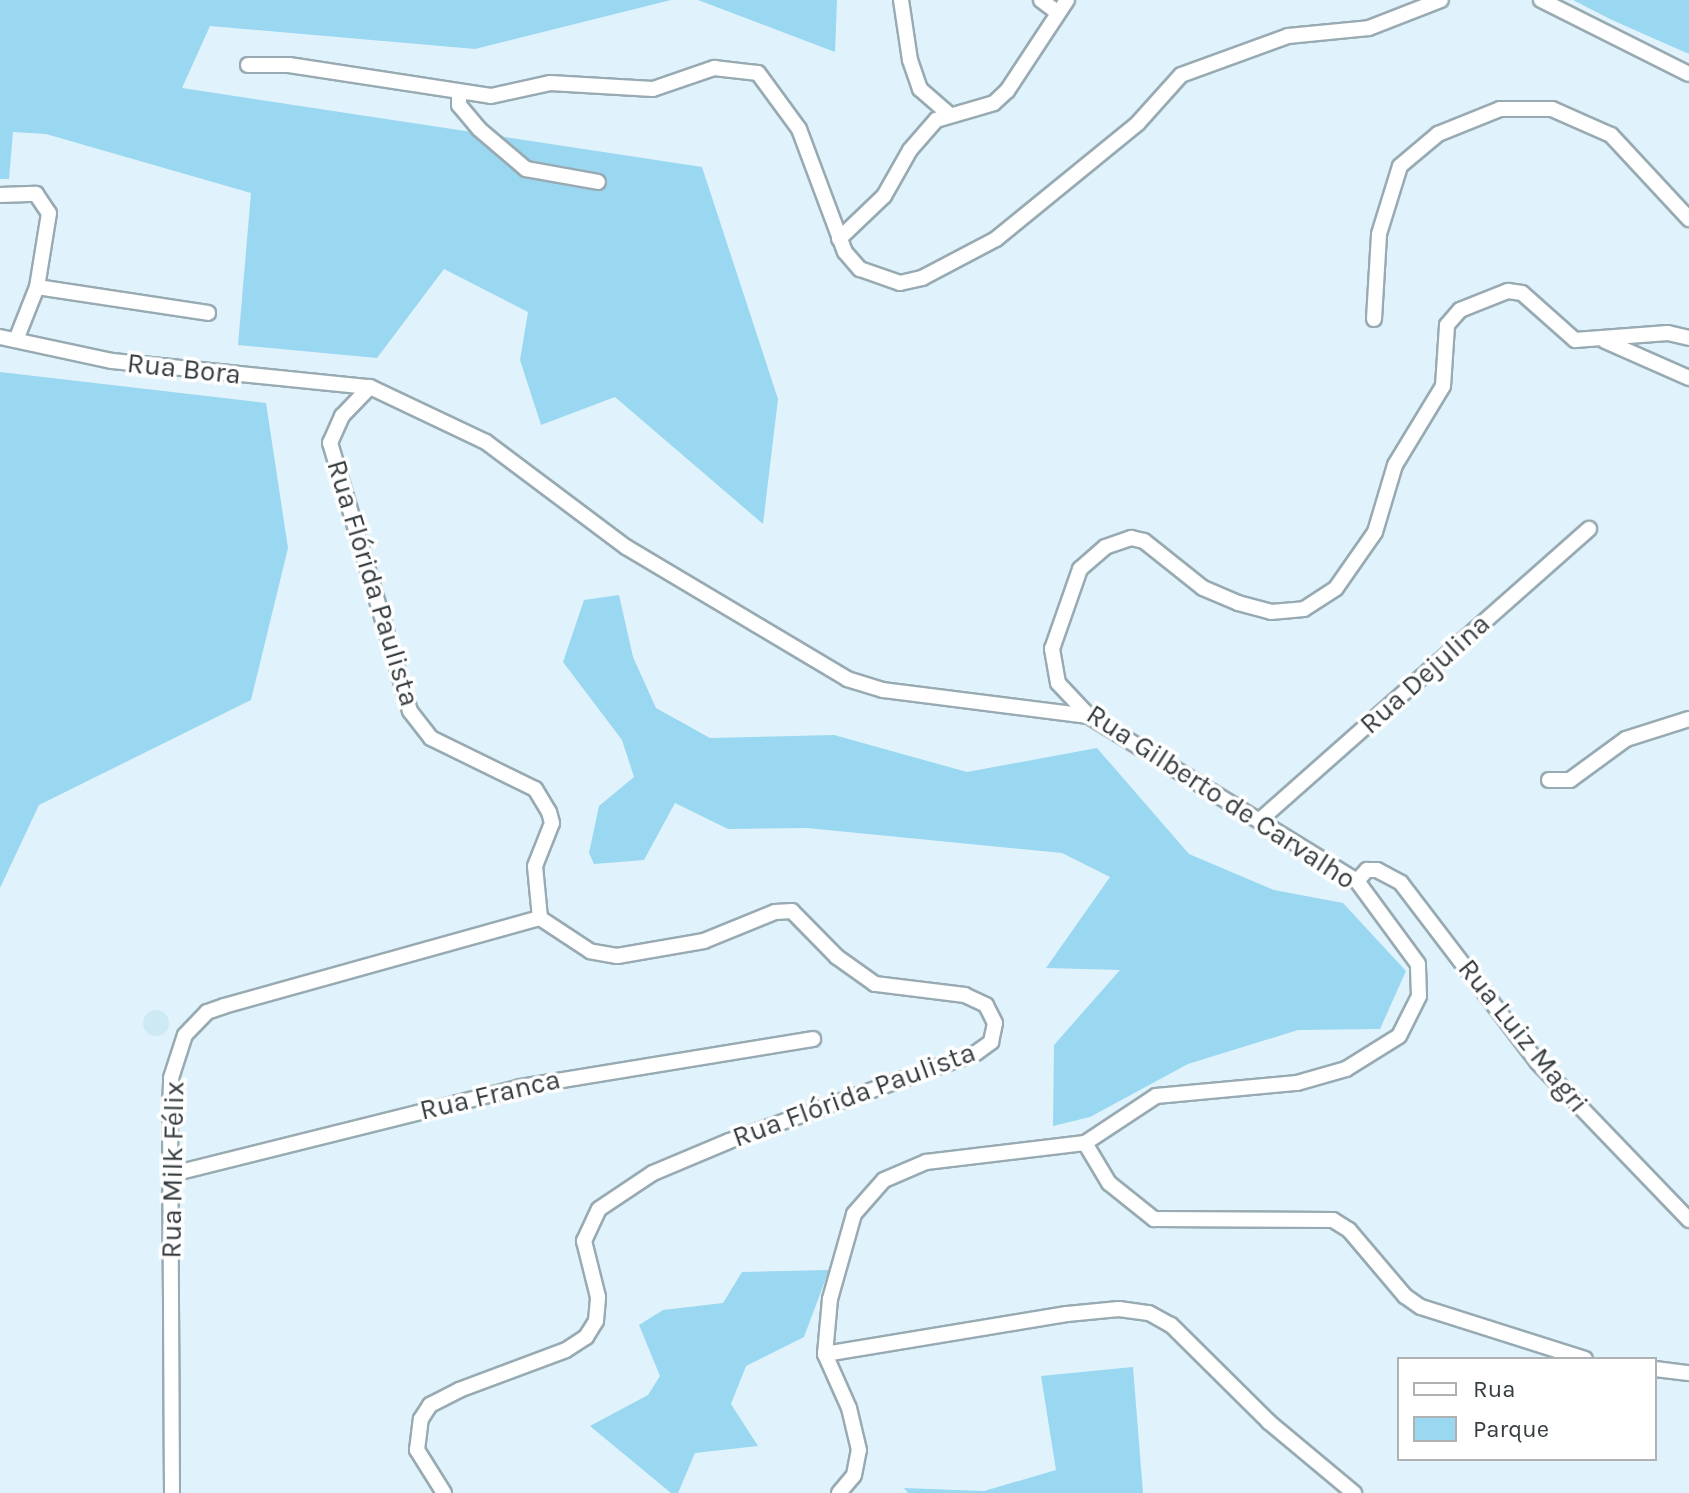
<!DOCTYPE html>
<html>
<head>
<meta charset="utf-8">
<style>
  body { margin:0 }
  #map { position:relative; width:1689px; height:1493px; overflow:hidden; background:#e0f3fc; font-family:Karla,sans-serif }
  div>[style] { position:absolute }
  .built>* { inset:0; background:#cde9f4 }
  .round { border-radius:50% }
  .green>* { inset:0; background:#9ad7f0 }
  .roads { filter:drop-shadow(2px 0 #98aab2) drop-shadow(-2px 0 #98aab2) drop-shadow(0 2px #98aab2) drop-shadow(0 -2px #98aab2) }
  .street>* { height:14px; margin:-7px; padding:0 7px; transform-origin:7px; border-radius:7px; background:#fff }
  span { translate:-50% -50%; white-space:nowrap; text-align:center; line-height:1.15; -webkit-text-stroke:7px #fff; paint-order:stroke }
  .street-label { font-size:28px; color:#363e41 }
  .legend { position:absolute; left:1397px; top:1357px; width:260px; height:104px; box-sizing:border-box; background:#fff; border:2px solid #afb2b3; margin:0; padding:10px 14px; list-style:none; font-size:24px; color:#363e41 }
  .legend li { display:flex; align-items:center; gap:16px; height:40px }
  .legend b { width:40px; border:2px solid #afb2b3 }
</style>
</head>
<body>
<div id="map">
  <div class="built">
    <div class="round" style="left:143px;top:1010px;width:26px;height:26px"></div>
  </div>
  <div class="green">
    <div style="clip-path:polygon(0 0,671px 0,475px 49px,210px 26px,182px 88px,702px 167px,778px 399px,763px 524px,615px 397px,541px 425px,520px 360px,528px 312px,444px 269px,377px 358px,238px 345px,251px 193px,46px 134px,13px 132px,9px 179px,0 179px)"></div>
    <div style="clip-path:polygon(698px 0,837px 0,835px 52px)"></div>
    <div style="clip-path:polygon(1573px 0,1689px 0,1689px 54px,1612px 20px)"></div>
    <div style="clip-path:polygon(0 372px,266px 403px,288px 548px,251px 700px,39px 805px,0 888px)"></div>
    <div style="clip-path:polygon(619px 595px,633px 657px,656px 708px,710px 738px,834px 735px,967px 772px,1097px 748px,1189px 854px,1274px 890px,1343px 903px,1406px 971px,1380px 1029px,1298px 1030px,1188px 1064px,1090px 1117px,1053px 1126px,1054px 1045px,1120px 970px,1046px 968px,1110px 877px,1062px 853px,807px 828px,728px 829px,675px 803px,644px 860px,594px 864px,589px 853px,599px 806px,634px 777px,622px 740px,563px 662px,584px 600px)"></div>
    <div style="clip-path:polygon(829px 1270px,804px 1337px,746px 1366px,731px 1404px,758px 1446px,695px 1453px,678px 1493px,671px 1493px,590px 1426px,648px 1395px,660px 1376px,639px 1325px,663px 1310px,723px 1303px,742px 1272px)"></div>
    <div style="clip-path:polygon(1133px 1367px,1143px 1493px,908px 1493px,904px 1488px,984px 1491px,1056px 1470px,1041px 1376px)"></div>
  </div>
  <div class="roads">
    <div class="street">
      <div style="left:901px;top:0;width:61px;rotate:81.5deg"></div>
      <div style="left:910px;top:60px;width:31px;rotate:71deg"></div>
      <div style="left:920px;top:89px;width:37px;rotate:41deg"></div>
      <div style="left:1041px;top:0;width:21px;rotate:37deg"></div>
      <div style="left:1541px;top:0;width:165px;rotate:26.6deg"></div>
      <div style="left:248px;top:65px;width:41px"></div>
      <div style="left:289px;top:65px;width:204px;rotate:8.7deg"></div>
      <div style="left:491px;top:96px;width:60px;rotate:-12.4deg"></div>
      <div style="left:550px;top:83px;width:103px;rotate:3.3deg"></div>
      <div style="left:653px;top:89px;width:65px;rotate:-19deg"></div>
      <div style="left:714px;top:68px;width:44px;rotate:6.5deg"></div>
      <div style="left:758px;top:73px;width:69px;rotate:53.8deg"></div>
      <div style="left:799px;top:129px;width:131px;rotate:69.5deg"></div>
      <div style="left:845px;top:252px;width:23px;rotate:49deg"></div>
      <div style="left:860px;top:269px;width:42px;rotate:19.3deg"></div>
      <div style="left:900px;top:283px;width:23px;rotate:-13deg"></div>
      <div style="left:922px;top:278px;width:84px;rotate:-27.8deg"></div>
      <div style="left:996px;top:239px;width:183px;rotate:-39.2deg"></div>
      <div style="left:1138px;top:123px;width:64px;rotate:-48.1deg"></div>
      <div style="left:1181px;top:75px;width:114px;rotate:-20deg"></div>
      <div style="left:1288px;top:36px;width:81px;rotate:-5.6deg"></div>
      <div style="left:1369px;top:28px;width:77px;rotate:-21.3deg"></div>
      <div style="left:459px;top:94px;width:11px;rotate:90deg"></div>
      <div style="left:459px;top:105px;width:31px;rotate:50deg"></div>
      <div style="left:479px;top:129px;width:62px;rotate:40.4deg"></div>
      <div style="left:526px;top:169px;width:73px;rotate:10.2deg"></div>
      <div style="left:0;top:195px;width:36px;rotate:-2deg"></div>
      <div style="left:36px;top:194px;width:23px;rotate:56deg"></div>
      <div style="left:49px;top:213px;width:75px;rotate:99.2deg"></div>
      <div style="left:37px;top:287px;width:57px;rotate:111.6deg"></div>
      <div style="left:839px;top:239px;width:62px;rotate:-43.7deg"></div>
      <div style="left:884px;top:196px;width:53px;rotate:-60.5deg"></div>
      <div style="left:910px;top:150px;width:40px;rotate:-49deg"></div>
      <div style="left:936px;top:120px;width:60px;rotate:-16.3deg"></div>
      <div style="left:994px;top:103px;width:18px;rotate:-43deg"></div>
      <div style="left:1007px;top:91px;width:109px;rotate:-56.6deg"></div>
      <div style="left:37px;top:287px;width:173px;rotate:8.6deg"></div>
      <div style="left:1374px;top:319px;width:85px;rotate:-86.6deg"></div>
      <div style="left:1379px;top:234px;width:71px;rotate:-72.8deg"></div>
      <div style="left:1400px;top:166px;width:50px;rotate:-40.1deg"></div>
      <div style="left:1438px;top:134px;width:67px;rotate:-22deg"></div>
      <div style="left:1500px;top:109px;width:52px"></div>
      <div style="left:1552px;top:109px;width:64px;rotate:23.8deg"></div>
      <div style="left:1611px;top:135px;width:115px;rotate:47.1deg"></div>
      <div style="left:0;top:337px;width:115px;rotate:12.1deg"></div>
      <div style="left:112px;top:361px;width:259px;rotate:5.8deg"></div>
      <div style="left:1605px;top:341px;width:92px;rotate:23.8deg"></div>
      <div style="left:1549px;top:780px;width:21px"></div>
      <div style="left:1570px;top:780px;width:69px;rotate:-36.2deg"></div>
      <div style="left:1626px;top:739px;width:66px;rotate:-17.6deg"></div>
      <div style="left:1261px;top:819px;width:438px;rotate:-41.5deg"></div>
      <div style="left:1357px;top:881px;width:15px;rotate:-48deg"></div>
      <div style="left:1367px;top:870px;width:10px"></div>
      <div style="left:1377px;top:870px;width:27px;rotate:28deg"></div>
      <div style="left:1401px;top:883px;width:226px;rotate:52.7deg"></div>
      <div style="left:1538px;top:1063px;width:218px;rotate:46.1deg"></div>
      <div style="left:1085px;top:1143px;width:47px;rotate:59deg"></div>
      <div style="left:1109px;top:1183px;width:58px;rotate:38.7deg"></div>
      <div style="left:1154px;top:1219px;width:179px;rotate:0.3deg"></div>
      <div style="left:1333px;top:1220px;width:19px;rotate:32deg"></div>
      <div style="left:1349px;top:1230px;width:87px;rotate:49.7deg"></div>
      <div style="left:1405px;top:1296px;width:19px;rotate:35deg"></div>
      <div style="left:1421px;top:1307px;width:172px;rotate:17.6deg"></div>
      <div style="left:172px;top:1174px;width:359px;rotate:-14deg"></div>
      <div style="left:520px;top:1087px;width:297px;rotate:-9.3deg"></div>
      <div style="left:825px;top:1354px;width:245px;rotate:-9.4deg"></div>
      <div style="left:1067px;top:1314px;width:52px;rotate:-5.5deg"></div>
      <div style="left:1119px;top:1309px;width:30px;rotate:8deg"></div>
      <div style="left:1149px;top:1313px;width:25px;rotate:29deg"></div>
      <div style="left:1171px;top:1325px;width:138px;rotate:44.7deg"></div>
      <div style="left:1269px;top:1422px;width:111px;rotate:39.9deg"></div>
      <div style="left:1655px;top:1369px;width:34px;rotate:7deg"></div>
      <div style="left:172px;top:1493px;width:381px;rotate:-90.3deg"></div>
      <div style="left:170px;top:1112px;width:34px;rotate:-88deg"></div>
      <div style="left:171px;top:1078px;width:45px;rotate:-72deg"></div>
      <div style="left:185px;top:1035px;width:32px;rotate:-46deg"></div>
      <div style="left:207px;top:1012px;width:18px;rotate:-19deg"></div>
      <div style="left:224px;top:1006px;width:328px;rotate:-15.6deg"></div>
      <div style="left:444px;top:1493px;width:51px;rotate:-122.1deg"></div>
      <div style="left:417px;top:1450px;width:31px;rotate:-83deg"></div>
      <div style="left:421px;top:1419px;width:17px;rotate:-57deg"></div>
      <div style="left:430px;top:1405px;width:33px;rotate:-27deg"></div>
      <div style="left:459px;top:1390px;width:114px;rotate:-20.5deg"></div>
      <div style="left:566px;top:1350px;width:24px;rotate:-33deg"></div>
      <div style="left:586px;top:1337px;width:19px;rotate:-58deg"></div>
      <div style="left:596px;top:1321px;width:24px;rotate:-85deg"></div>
      <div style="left:598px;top:1297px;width:58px;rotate:-104deg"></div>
      <div style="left:584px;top:1241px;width:35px;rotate:-65deg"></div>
      <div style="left:599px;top:1209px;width:65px;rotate:-33.7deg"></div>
      <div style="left:653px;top:1173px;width:82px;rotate:-22.8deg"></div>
      <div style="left:729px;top:1141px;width:262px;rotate:-19.6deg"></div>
      <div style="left:976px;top:1053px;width:19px;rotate:-36deg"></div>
      <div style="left:991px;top:1042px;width:19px;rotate:-78deg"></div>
      <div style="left:995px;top:1023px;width:20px;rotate:-117deg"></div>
      <div style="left:986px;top:1005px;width:23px;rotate:-155deg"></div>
      <div style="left:965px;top:995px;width:91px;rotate:-173deg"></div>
      <div style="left:875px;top:984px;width:47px;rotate:-144.6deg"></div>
      <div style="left:837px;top:957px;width:64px;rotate:-134.4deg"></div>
      <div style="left:792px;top:911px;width:17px;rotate:177deg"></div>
      <div style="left:775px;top:912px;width:77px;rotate:157.8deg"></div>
      <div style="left:704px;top:941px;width:88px;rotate:170.2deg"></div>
      <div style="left:617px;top:956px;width:27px;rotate:-170deg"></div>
      <div style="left:590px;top:951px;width:60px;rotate:-146.6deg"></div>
      <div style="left:540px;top:918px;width:52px;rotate:-95.5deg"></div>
      <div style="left:535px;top:866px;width:46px;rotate:-68.4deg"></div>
      <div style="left:552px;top:823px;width:11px;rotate:-105deg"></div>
      <div style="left:549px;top:812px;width:27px;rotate:-121deg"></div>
      <div style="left:535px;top:789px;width:116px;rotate:-153.9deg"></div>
      <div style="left:431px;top:738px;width:34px;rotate:-128deg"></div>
      <div style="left:410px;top:711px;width:280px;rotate:-106.6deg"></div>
      <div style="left:330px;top:443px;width:30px;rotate:-66deg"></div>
      <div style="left:342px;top:416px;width:40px;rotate:-46deg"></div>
      <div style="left:370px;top:387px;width:128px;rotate:25.4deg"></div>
      <div style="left:486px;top:442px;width:175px;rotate:36.9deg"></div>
      <div style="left:626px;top:547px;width:257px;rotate:30.8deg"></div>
      <div style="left:847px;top:679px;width:38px;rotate:17deg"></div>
      <div style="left:883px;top:690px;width:208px;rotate:7.2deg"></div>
      <div style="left:839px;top:1493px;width:23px;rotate:-50deg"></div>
      <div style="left:854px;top:1475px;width:25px;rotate:-79deg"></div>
      <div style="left:859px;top:1450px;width:43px;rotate:-103.4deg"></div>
      <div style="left:849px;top:1408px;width:59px;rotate:-114deg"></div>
      <div style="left:825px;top:1354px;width:55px;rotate:-84.8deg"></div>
      <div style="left:830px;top:1299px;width:88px;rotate:-74.2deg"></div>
      <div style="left:854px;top:1214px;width:45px;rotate:-48.6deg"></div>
      <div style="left:884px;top:1180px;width:46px;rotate:-23.2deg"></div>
      <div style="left:926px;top:1162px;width:160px;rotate:-6.8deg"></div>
      <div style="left:1085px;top:1143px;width:85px;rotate:-33.5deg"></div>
      <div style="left:1156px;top:1096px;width:142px;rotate:-5.3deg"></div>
      <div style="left:1297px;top:1083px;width:51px;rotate:-15.9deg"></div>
      <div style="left:1346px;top:1069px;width:62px;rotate:-31.9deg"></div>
      <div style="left:1399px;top:1036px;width:45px;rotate:-63.4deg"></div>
      <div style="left:1419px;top:996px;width:32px;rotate:-92deg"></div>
      <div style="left:1418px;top:964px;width:103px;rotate:-126.3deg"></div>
      <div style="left:1357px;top:881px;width:315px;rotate:-148.4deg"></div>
      <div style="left:1089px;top:716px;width:45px;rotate:-133.2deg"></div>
      <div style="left:1058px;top:683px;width:35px;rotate:-100deg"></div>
      <div style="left:1052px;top:649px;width:85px;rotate:-70.7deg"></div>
      <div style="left:1080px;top:569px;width:33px;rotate:-41deg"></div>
      <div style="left:1105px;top:547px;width:28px;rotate:-19deg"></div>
      <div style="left:1131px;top:538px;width:13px;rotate:13deg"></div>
      <div style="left:1144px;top:541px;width:75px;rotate:38.5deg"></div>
      <div style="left:1203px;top:588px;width:38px;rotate:23deg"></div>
      <div style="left:1238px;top:603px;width:34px;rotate:15deg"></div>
      <div style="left:1271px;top:612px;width:33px;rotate:-5deg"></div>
      <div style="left:1304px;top:609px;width:38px;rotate:-33deg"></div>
      <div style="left:1336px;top:588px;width:68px;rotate:-55.1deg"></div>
      <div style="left:1375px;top:532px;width:70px;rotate:-73.4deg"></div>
      <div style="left:1395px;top:465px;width:92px;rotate:-58.7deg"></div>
      <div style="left:1443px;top:386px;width:61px;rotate:-86.2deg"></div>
      <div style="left:1447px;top:325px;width:20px;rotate:-49deg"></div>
      <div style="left:1460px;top:310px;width:52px;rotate:-21.6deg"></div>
      <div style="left:1508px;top:291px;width:14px;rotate:8deg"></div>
      <div style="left:1522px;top:293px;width:71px;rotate:41.6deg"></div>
      <div style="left:1575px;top:340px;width:93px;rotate:-4.3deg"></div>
      <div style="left:1668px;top:333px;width:22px;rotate:13deg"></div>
    </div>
  </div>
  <div class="street-label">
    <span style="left:184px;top:369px;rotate:6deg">Rua Bora</span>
    <span style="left:373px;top:583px;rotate:73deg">Rua Flórida Paulista</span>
    <span style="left:1425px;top:674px;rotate:-42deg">Rua Dejulina</span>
    <span style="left:1221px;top:797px;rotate:33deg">Rua Gilberto de Carvalho</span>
    <span style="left:1523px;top:1036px;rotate:51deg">Rua Luiz Magri</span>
    <span style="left:490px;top:1095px;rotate:-13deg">Rua Franca</span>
    <span style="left:854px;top:1095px;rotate:-20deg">Rua Flórida Paulista</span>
    <span style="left:173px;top:1170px;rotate:-89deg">Rua Milk Félix</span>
  </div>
  <ul class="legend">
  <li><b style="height:10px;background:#fff"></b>Rua</li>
  <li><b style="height:22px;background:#9ad7f0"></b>Parque</li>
  </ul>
</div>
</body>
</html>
